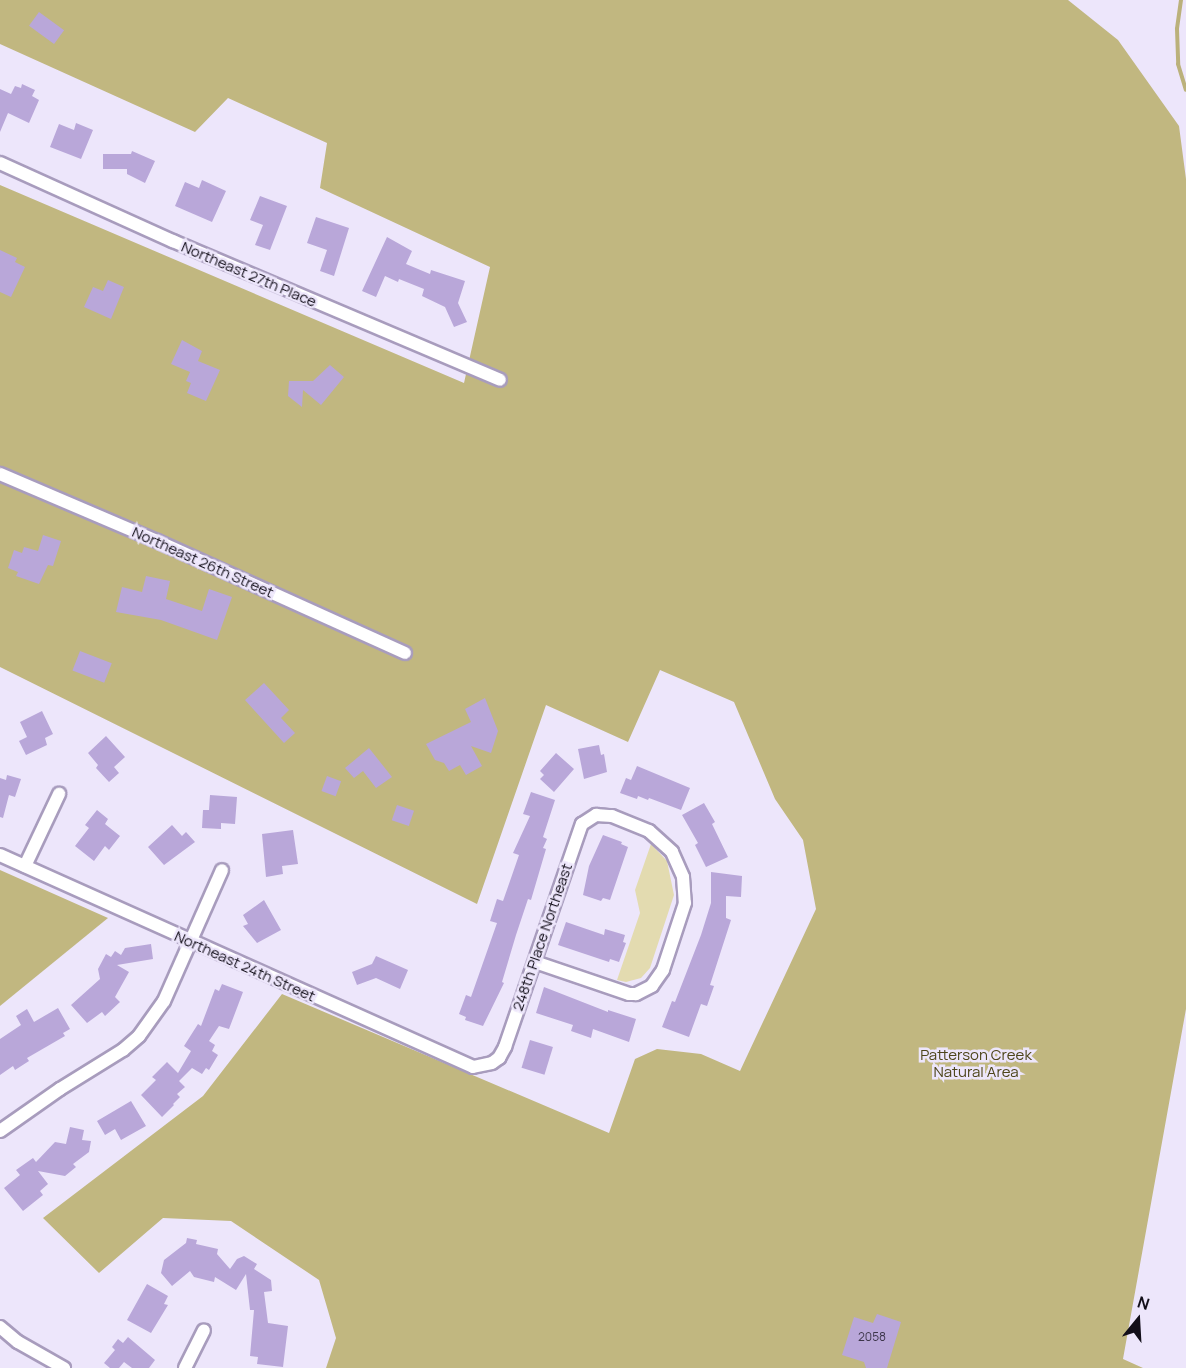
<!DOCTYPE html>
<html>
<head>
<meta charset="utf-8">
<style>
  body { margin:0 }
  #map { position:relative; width:1186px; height:1368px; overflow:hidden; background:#ede6fb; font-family:Manrope,sans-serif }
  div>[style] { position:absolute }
  .green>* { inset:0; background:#e3dbb0 }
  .forest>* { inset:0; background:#c1b780 }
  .stream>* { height:4px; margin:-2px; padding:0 2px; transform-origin:2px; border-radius:2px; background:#bbb17b }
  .building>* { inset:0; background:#b9a7d9; transform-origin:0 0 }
  .roads { filter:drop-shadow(2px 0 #a89cbd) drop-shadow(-2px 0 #a89cbd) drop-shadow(0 2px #a89cbd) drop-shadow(0 -2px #a89cbd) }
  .minor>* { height:12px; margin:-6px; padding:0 6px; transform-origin:6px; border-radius:6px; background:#fff }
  span { translate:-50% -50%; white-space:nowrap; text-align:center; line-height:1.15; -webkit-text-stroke:5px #ede6fb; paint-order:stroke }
  .number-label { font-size:12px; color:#3c354a }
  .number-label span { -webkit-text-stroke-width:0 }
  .street-label { font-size:15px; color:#130f1a }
  .park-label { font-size:15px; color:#4d451a }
  .north { position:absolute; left:1108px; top:1290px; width:60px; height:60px; -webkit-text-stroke:4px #ede6fb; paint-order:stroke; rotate:18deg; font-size:16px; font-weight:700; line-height:24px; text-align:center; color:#130f1a }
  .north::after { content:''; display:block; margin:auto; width:21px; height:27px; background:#130f1a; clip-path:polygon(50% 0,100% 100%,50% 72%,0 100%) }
</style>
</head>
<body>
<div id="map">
  <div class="green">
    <div style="clip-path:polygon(651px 844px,667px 861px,674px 895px,650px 968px,641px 978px,626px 982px,617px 980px,640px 913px,635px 890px)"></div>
  </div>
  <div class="forest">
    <div style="clip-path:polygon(0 0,1068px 0,1118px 40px,1179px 126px,1186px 179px,1186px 1009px,1123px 1359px,1143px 1368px,326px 1368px,336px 1338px,319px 1280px,231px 1221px,163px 1218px,99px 1273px,43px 1218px,203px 1096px,282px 994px,609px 1133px,635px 1059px,657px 1049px,701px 1054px,740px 1071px,816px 909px,803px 840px,775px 799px,734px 702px,660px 670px,628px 742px,546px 705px,477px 904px,0 667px,0 185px,464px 383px,490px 267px,320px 188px,327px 143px,228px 98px,195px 132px,0 44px)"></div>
    <div style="clip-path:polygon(0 870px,108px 918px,0 1006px)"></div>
  </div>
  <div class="stream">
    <div style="left:1181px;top:0;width:29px;rotate:98deg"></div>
    <div style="left:1177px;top:29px;width:35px;rotate:88deg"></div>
    <div style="left:1178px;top:64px;width:27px;rotate:73deg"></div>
  </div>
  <div class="building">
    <div style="left:39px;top:12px;width:31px;height:17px;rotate:36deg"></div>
    <div style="clip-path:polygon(22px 84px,35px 90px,32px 96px,39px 100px,29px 123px,8px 113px,0 132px,0 89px,11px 94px,15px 86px,21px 88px)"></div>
    <div style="clip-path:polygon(76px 123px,93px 130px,81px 159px,50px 147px,59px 124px,74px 130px)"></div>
    <div style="clip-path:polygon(132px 151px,155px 161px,145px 183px,127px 174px,127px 169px,103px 169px,103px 154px,131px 154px)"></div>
    <div style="clip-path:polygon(202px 180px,226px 191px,212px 222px,175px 206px,185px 182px,199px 188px)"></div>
    <div style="clip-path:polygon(260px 196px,287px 206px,270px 250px,255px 245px,263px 225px,250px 220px)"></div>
    <div style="clip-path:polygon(316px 217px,349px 228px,334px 276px,320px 271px,327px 250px,307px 243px)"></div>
    <div style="clip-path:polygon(387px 237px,412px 251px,406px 264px,430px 274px,431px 270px,465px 281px,458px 303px,467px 322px,454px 327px,445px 307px,422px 296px,424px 289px,399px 279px,398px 282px,385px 276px,376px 297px,362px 291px)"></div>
    <div style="clip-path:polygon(0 250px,17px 258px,15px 262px,25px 267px,11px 297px,0 292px)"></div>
    <div style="clip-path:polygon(108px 280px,124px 287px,111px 319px,84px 307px,93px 287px,103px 291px)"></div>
    <div style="clip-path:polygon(182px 340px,202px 351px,198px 361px,220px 370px,206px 401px,187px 393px,191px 383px,186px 381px,190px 372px,171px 364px)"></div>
    <div style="clip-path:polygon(330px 365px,344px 377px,321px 405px,303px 390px,302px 407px,288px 396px,289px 381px,313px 381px)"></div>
    <div style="clip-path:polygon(43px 535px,61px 541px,53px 566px,48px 565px,39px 584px,16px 576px,18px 572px,8px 568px,14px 550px,22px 553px,24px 547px,38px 551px)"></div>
    <div style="clip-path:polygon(146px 576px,170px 581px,166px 599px,202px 611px,209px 589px,232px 597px,217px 640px,161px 620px,116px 612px,122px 587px,142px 592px)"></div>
    <div style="left:80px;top:651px;width:34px;height:21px;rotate:21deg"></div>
    <div style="clip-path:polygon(264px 683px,289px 710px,281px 718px,295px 733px,284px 743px,245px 700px)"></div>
    <div style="clip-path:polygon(485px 698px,498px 731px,491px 753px,471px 746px,482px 766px,466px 775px,460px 765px,449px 771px,444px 763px,435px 760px,426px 744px,471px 722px,465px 709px)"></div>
    <div style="clip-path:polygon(42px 711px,53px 734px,45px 738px,47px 745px,26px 755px,19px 741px,27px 737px,20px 722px)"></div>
    <div style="clip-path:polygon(106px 736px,125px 757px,114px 767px,119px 773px,109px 782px,96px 768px,98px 765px,88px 753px)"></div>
    <div style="clip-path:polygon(599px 745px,601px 755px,604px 754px,607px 772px,584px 779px,578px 749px)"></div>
    <div style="clip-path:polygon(369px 748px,392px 777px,376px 788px,363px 771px,354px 778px,345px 768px)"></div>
    <div style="clip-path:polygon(556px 753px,574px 769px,554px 792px,540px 779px,544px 775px,540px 771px)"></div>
    <div style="clip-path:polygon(637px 766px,690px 788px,681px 810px,649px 798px,648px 800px,638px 796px,637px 799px,620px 793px,626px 778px,631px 780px)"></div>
    <div style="clip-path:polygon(7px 775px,21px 779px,15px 797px,9px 795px,3px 818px,0 817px,0 778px,6px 780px)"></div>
    <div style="left:327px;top:776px;width:15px;height:16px;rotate:20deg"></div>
    <div style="clip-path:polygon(531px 792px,555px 800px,543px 837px,547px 839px,543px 848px,546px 849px,531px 900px,528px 899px,516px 935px,502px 982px,504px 983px,483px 1026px,465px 1020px,466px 1017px,459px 1014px,466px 995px,471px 997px,497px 923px,490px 921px,497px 899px,503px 901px,519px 855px,513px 853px,530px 816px,523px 814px)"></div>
    <div style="clip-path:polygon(210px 795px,237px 797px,235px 824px,221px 823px,221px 829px,202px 828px,203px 810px,209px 810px)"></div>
    <div style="clip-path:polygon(704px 803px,715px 822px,712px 824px,728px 857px,706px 867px,695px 845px,698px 843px,682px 815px)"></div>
    <div style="left:397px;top:805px;width:18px;height:16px;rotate:19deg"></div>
    <div style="clip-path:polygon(97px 810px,108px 819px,105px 824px,120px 836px,109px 850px,105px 846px,94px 861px,75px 846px,89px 828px,85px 825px)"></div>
    <div style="clip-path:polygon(172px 825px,182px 836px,186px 832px,195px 842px,164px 865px,148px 847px)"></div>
    <div style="clip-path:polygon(293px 830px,298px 864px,282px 866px,283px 874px,266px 877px,262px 834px)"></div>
    <div style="clip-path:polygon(603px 835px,622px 842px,621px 844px,628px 847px,610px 900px,603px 898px,601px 901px,583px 895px,589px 866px)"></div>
    <div style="clip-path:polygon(711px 872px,742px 876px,741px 897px,726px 896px,726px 918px,731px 920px,710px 985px,714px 986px,707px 1006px,701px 1004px,689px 1037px,662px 1027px,672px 1001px,675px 1002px,701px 935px,711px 903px)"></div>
    <div style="clip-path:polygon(264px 900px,281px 930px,257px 943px,243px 926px,248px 924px,243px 915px)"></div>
    <div style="clip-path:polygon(566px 922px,604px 935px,605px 929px,625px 935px,623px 942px,626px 943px,619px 962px,610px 959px,609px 962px,558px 945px)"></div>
    <div style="clip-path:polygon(151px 944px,153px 959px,117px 965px,129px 972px,115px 997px,120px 1002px,105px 1016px,102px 1012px,87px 1023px,71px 1005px,100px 979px,98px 969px,106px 954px,111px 957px,115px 951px,121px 955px,125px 948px)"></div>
    <div style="clip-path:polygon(376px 956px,408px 970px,400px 989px,376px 978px,357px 985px,352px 972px,372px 964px)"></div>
    <div style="clip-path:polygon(222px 984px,243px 992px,229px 1029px,219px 1026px,209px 1041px,215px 1045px,212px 1051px,218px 1055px,209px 1070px,206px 1068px,202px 1074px,192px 1068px,179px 1081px,185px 1087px,177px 1094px,180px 1097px,173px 1104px,174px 1105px,162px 1117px,141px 1095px,156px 1080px,152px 1077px,167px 1062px,178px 1073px,191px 1051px,184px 1046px,198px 1024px,201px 1026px,215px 989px,219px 991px)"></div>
    <div style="clip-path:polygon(544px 987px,608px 1012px,608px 1010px,636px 1019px,629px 1042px,593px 1029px,591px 1038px,571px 1031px,573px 1025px,536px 1013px)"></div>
    <div style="clip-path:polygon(58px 1008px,70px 1029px,63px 1033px,65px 1036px,27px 1058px,29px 1061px,15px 1070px,13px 1066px,0 1075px,0 1039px,21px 1025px,16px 1016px,27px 1009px,34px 1022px)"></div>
    <div style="left:530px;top:1040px;width:24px;height:29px;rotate:17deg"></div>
    <div style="clip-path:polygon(131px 1101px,146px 1126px,121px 1140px,115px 1129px,105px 1135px,97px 1121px)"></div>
    <div style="clip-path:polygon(70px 1127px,84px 1130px,82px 1140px,91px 1141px,89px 1152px,73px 1164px,76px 1167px,65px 1176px,38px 1171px,48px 1184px,40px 1191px,43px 1195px,23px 1211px,4px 1188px,20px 1175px,16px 1170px,33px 1158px,36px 1162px,55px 1142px,66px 1144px)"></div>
    <div style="clip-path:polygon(187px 1238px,197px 1240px,196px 1244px,218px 1249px,217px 1254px,230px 1269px,237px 1259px,244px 1256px,257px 1264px,254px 1269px,271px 1280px,272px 1291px,264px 1292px,268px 1323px,288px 1326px,283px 1367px,257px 1364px,258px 1357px,250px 1356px,254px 1310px,250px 1310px,246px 1274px,236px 1290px,215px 1277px,214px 1282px,194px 1277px,190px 1271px,172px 1286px,161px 1273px,164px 1260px,186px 1243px)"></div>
    <div style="clip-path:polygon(147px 1284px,168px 1296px,164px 1304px,168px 1305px,151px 1333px,127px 1320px)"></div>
    <div style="clip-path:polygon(877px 1314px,901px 1322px,887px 1368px,866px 1368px,864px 1362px,842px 1355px,854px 1317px,873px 1323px)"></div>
    <div style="clip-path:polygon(128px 1337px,155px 1360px,149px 1368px,132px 1368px,124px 1362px,119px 1368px,110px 1368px,104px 1363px,115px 1350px,112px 1347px,118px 1339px,123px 1343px)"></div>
  </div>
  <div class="roads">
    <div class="minor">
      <div style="left:0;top:163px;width:190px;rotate:24.3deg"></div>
      <div style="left:173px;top:241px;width:355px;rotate:23deg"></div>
      <div style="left:0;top:474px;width:171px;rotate:23.1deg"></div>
      <div style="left:157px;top:541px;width:272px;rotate:24.3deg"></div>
      <div style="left:0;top:855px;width:518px;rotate:24.14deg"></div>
      <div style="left:473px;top:1067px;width:19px;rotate:-12deg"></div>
      <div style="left:492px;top:1063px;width:9px;rotate:-36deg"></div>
      <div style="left:499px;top:1058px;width:13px;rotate:-61deg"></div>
      <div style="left:505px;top:1047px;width:236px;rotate:-71deg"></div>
      <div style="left:582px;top:824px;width:17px;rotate:-33deg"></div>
      <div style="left:596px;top:815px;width:16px;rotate:4deg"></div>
      <div style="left:612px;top:816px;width:40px;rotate:22deg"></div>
      <div style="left:649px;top:831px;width:31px;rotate:42deg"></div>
      <div style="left:672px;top:852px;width:27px;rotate:66deg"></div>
      <div style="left:683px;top:877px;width:26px;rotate:86deg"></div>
      <div style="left:685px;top:903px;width:71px;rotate:108.2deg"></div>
      <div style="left:663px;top:970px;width:19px;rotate:125deg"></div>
      <div style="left:652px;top:986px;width:18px;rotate:153deg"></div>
      <div style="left:636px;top:994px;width:7px;rotate:180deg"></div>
      <div style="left:629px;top:994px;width:99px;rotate:-161.2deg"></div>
      <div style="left:25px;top:866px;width:80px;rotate:-64.7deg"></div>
      <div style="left:0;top:1131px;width:73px;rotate:-35deg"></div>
      <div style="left:60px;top:1089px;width:74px;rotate:-31.8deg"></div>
      <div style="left:123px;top:1050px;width:21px;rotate:-41deg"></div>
      <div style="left:139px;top:1036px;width:43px;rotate:-54.5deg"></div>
      <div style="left:164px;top:1001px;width:143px;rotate:-66.1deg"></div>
      <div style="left:0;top:1327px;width:23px;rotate:40deg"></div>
      <div style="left:18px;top:1342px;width:53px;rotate:29.5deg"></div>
      <div style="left:185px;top:1368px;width:42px;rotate:-63.4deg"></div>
    </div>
  </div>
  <div class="number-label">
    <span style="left:872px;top:1337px">2058</span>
  </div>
  <div class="street-label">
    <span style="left:249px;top:274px;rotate:23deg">Northeast 27th Place</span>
    <span style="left:203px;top:562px;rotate:24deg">Northeast 26th Street</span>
    <span style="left:542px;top:937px;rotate:-71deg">248th Place Northeast</span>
    <span style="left:245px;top:966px;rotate:24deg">Northeast 24th Street</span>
  </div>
  <div class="park-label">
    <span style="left:976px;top:1063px">Patterson Creek<br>Natural Area</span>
  </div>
  <div class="north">N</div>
</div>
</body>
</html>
